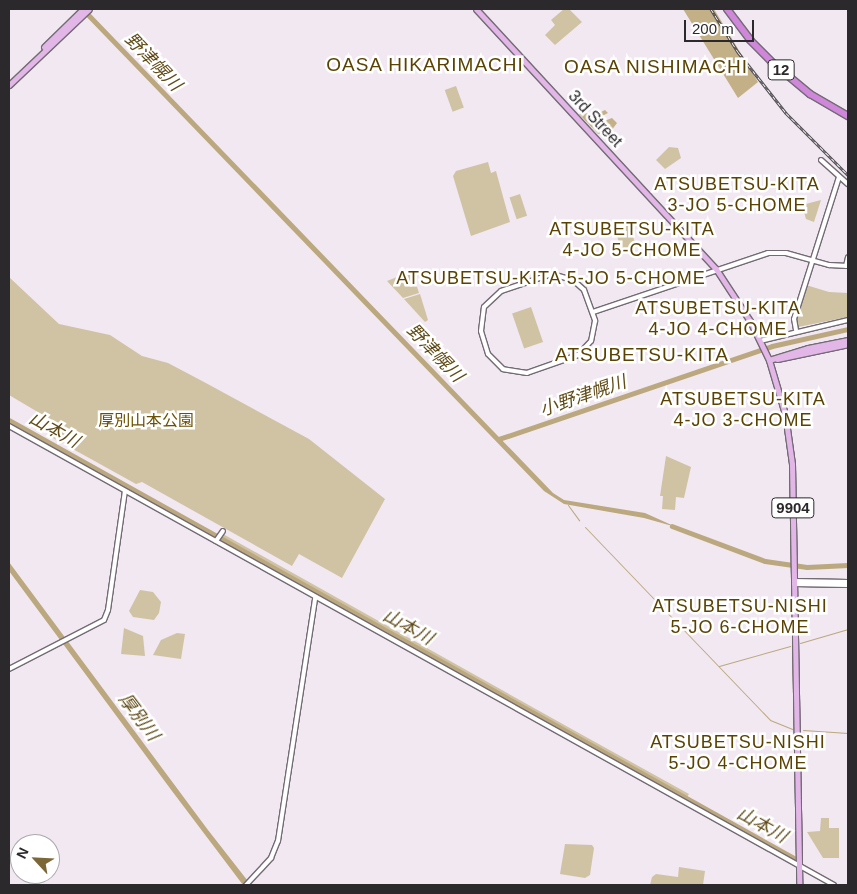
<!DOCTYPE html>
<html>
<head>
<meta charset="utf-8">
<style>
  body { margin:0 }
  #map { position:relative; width:857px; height:894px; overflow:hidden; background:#f1e8f2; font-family:Helvetica,"Noto Sans JP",sans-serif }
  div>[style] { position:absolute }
  .green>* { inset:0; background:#d0c3a4; transform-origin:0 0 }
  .forest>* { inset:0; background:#c3b086 }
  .water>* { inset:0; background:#bba87e }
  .stream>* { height:1px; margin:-0.5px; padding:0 0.5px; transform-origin:0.5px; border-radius:0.5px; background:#bba87e }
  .river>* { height:4.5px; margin:-2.25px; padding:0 2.25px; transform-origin:2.25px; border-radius:2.25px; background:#bba87e }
  .roads { filter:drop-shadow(1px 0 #736b74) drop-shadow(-1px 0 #736b74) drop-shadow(0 1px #736b74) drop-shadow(0 -1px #736b74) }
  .minor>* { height:4px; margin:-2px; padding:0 2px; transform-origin:2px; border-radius:2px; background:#fff }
  .major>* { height:5px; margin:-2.5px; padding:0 2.5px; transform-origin:2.5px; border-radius:2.5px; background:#e2b7e8 }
  .highway>* { height:6px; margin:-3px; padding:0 3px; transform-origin:3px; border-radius:3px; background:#cf87d9 }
  .rail>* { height:3px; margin-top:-1.5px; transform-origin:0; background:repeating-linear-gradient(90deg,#fff 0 4px,#504c50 0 8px); box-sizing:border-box; border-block:1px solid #504c50 }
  span { translate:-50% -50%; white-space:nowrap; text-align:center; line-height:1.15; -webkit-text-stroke:5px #fff; paint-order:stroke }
  .shield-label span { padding:1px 4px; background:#fff; border:1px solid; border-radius:4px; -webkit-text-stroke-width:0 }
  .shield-label { font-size:15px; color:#2c292c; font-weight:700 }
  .street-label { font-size:16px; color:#2c292c }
  .park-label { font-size:16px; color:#6c5103 }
  .water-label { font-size:18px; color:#614c19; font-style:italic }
  .neighbourhood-label { font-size:18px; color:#5a4302; letter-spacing:1px }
  .quarter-label { font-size:19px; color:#5a4302; letter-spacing:1px }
  .frame { position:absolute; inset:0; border:10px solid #2c292c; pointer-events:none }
  .north { position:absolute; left:10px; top:834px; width:50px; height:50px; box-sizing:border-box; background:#fff; border:1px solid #aba9ab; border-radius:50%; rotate:295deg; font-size:14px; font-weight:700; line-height:20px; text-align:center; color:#2c292c }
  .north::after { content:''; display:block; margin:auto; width:18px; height:22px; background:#7c6736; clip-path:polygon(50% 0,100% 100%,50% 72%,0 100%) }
  .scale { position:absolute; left:684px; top:20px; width:70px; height:22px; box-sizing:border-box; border:2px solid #2c292c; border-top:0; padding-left:6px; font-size:15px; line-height:18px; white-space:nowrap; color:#2c292c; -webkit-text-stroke:4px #fff; paint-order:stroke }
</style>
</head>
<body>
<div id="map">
  <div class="green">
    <div style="clip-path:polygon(564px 9px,569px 9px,582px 22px,555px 45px,545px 35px,555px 25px,551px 20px)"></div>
    <div style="left:456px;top:86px;width:23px;height:12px;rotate:70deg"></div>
    <div style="clip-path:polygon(669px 147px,678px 148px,681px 158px,665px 169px,656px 160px)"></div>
    <div style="clip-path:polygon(488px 162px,491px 173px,496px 171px,510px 222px,471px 236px,453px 176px,456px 171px)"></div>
    <div style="left:520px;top:194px;width:23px;height:11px;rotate:72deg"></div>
    <div style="clip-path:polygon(821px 200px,814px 222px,806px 219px,802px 205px)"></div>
    <div style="left:629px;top:225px;width:21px;height:15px;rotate:71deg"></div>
    <div style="clip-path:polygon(412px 271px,419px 293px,403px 298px,387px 281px)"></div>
    <div style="clip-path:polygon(9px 277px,59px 324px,110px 335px,142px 356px,168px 363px,204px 382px,309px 439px,385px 499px,342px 578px,299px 554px,292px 566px,142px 482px,136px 484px,53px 438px,58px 424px,9px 395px)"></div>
    <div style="clip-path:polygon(806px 285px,829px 292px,848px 293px,848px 317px,798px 327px,796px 319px)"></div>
    <div style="clip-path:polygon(420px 294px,428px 320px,425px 322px,404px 299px)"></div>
    <div style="left:531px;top:307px;width:37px;height:20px;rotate:71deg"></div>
    <div style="clip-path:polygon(666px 456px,691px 467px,684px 498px,676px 497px,675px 510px,662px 509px,663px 496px,660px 496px)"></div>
    <div style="clip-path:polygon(223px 534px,577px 732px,689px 794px,685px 800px,218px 542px)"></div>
    <div style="clip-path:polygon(140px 590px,153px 592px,161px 602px,159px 613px,154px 620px,133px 617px,129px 611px)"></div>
    <div style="clip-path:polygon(124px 628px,143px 636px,145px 656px,121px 654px)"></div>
    <div style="clip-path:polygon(177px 633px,185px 634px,181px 659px,153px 655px,161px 640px)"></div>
    <div style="clip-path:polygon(821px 818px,829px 818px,829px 828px,839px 828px,839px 858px,823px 858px,807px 832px,820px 831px)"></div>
    <div style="clip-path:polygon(565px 844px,592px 845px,594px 848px,590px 875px,585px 878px,560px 874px)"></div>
    <div style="clip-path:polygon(679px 867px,705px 871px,703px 885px,650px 885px,652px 877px,656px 874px,678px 877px)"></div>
  </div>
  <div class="forest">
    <div style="clip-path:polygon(683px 9px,714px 9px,758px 82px,738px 98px)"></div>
    <div style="clip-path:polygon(605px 110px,608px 113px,602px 116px,604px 121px,612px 118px,617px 123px,611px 131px,598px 134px,579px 114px,589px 113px,591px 117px,594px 116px,593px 111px,597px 114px)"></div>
  </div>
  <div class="water">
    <div style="clip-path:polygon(79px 9px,86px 9px,553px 493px,564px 500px,645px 513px,676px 527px,644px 518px,564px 504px,544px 491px)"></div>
    <div style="clip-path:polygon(9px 562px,208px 830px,251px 885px,243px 885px,172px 791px,9px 571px)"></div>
  </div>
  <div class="stream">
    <div style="left:568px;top:505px;width:19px;rotate:54deg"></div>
    <div style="left:585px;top:527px;width:267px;rotate:46.2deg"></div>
    <div style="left:770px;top:720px;width:24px;rotate:22deg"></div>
    <div style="left:800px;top:643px;width:50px;rotate:-16.3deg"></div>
    <div style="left:719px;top:666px;width:74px;rotate:-15.7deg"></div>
    <div style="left:803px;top:730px;width:45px;rotate:3.8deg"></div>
  </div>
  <div class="river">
    <div style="left:9px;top:420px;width:899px;rotate:29.16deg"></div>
    <div style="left:499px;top:439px;width:288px;rotate:-18.8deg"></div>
    <div style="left:772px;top:346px;width:78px;rotate:-12.6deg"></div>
    <div style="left:672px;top:526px;width:99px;rotate:20.6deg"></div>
    <div style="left:765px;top:561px;width:42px;rotate:8.1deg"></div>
    <div style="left:807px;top:567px;width:41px;rotate:-2.8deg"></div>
  </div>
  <div class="roads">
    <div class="minor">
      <div style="left:821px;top:160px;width:36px;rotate:42deg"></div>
      <div style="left:846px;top:266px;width:9px;rotate:-77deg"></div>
      <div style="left:552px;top:274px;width:22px;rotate:16deg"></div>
      <div style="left:573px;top:280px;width:15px;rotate:42deg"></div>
      <div style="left:584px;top:290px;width:33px;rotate:70deg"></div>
      <div style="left:595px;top:321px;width:20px;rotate:101deg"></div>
      <div style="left:591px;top:341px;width:19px;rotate:133deg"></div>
      <div style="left:578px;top:355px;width:54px;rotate:160.6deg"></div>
      <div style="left:527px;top:373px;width:24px;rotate:-171deg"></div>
      <div style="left:503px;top:369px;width:21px;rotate:-135deg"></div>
      <div style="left:488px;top:354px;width:24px;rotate:-107deg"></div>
      <div style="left:481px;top:331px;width:24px;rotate:-83deg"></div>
      <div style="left:484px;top:307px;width:23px;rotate:-43deg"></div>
      <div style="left:501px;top:291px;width:54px;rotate:-18.4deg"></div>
      <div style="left:593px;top:312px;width:185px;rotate:-18.6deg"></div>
      <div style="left:768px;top:253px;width:18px"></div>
      <div style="left:786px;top:253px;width:45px;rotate:15.6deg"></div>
      <div style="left:829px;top:265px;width:19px;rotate:3deg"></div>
      <div style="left:796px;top:330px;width:11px;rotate:-100deg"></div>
      <div style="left:794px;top:319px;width:149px;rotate:-72.4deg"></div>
      <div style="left:760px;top:341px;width:90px;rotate:-13.4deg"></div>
      <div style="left:9px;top:426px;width:944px;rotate:29.09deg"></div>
      <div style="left:216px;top:541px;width:12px;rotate:-55deg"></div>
      <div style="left:794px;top:581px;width:54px;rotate:1.1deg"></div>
      <div style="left:794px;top:584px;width:54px;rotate:1.1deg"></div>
      <div style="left:9px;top:669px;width:107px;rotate:-27.3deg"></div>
      <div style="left:104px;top:620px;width:11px;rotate:-68deg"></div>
      <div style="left:108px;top:610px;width:120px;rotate:-81.9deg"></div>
      <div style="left:246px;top:885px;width:37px;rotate:-47deg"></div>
      <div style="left:271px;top:858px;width:18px;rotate:-68deg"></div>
      <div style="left:278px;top:841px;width:246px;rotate:-81.3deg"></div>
    </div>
    <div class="major">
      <div style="left:476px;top:9px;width:354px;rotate:47.3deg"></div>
      <div style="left:716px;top:269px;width:62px;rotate:56.8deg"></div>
      <div style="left:750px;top:321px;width:43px;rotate:64deg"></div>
      <div style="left:769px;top:360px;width:56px;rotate:73.5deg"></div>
      <div style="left:785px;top:414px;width:50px;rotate:82deg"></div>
      <div style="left:792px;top:464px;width:421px;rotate:89deg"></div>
      <div style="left:44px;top:47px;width:54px;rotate:-44.3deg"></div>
      <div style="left:9px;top:85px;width:110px;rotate:-43.5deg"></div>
      <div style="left:777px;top:359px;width:73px;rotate:-11.9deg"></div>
      <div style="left:769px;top:360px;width:41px;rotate:-17.1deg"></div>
      <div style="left:808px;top:348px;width:41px;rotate:-11.3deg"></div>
    </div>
    <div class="highway">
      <div style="left:727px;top:9px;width:39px;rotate:53deg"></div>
      <div style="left:750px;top:40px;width:34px;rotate:45deg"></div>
      <div style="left:774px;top:64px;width:47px;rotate:39.8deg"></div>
      <div style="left:810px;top:94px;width:44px;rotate:30.1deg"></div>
    </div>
  </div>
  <div class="rail">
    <div style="left:711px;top:9px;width:51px;rotate:57.9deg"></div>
    <div style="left:738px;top:52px;width:78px;rotate:51.8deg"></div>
    <div style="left:786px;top:113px;width:88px;rotate:45deg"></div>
  </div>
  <div class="shield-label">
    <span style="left:781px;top:70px">12</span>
    <span style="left:793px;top:508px">9904</span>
  </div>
  <div class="street-label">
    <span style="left:595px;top:119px;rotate:47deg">3rd Street</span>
  </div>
  <div class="park-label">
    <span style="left:146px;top:421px">厚別山本公園</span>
  </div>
  <div class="water-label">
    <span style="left:153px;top:62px;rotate:46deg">野津幌川</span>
    <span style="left:435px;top:353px;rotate:46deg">野津幌川</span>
    <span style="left:583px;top:396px;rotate:-19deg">小野津幌川</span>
    <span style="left:54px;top:430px;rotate:29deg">山本川</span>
    <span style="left:408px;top:627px;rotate:29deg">山本川</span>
    <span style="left:139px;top:717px;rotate:53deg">厚別川</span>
    <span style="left:762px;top:825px;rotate:29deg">山本川</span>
  </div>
  <div class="neighbourhood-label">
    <span style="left:737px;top:195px">ATSUBETSU-KITA<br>3-JO 5-CHOME</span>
    <span style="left:632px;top:240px">ATSUBETSU-KITA<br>4-JO 5-CHOME</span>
    <span style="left:551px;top:278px">ATSUBETSU-KITA 5-JO 5-CHOME</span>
    <span style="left:718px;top:319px">ATSUBETSU-KITA<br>4-JO 4-CHOME</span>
    <span style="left:743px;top:410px">ATSUBETSU-KITA<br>4-JO 3-CHOME</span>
    <span style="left:740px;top:617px">ATSUBETSU-NISHI<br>5-JO 6-CHOME</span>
    <span style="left:738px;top:753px">ATSUBETSU-NISHI<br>5-JO 4-CHOME</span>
  </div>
  <div class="quarter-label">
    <span style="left:425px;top:65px">OASA HIKARIMACHI</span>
    <span style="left:656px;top:67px">OASA NISHIMACHI</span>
    <span style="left:642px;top:355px">ATSUBETSU-KITA</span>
  </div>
  <div class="frame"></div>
  <div class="north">N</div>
  <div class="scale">200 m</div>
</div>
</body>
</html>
